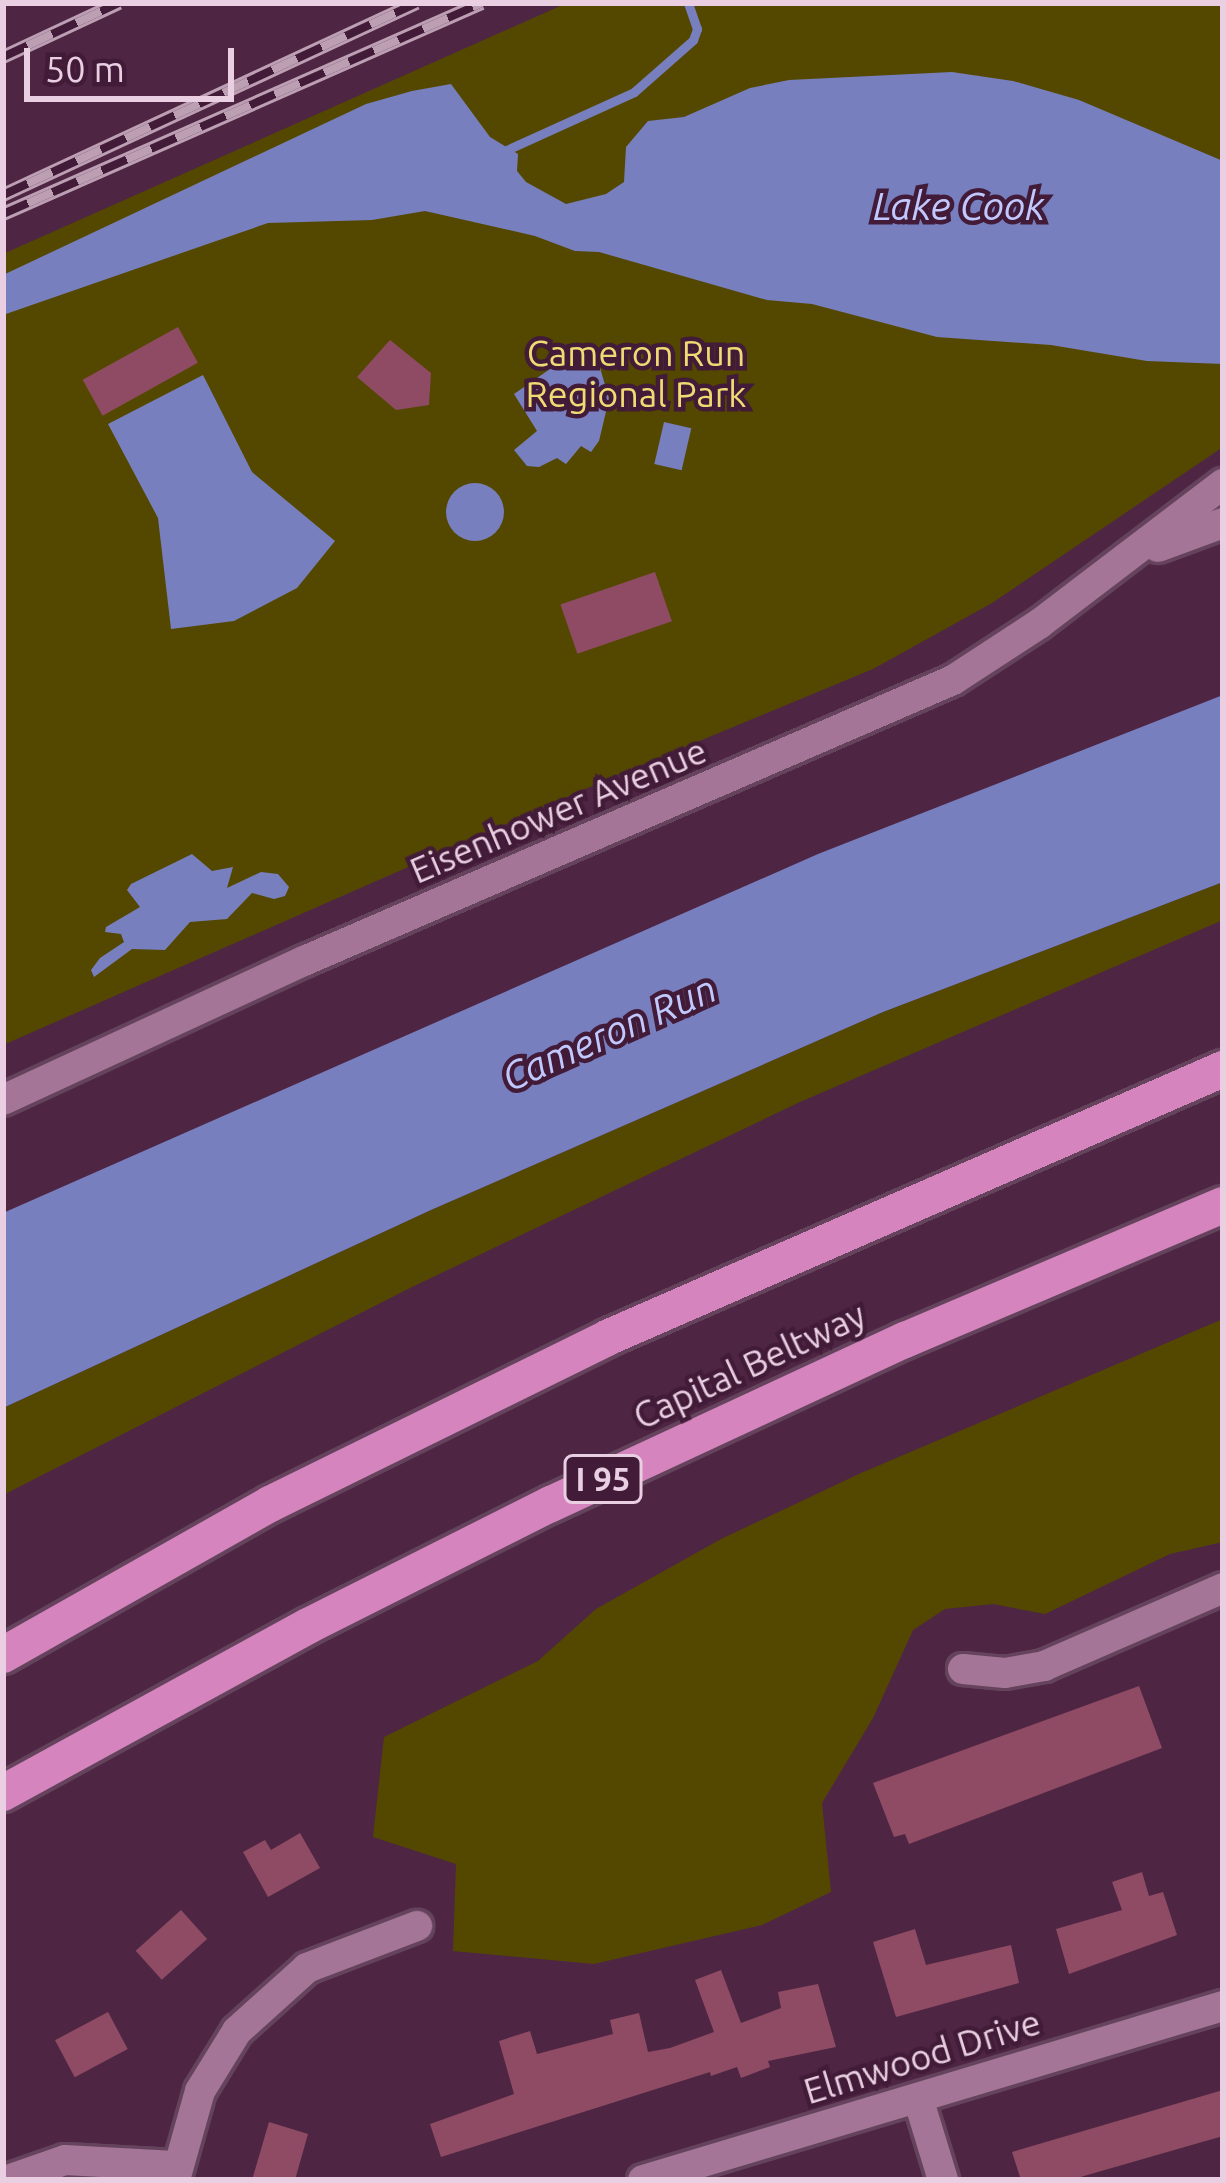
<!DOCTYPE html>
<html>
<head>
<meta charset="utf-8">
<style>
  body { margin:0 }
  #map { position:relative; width:1226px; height:2183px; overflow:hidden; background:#4e2643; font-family:Ubuntu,sans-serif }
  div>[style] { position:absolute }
  .green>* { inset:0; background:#544800 }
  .water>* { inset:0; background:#787fbf; transform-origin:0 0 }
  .round { border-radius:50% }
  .stream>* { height:9px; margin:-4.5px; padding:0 4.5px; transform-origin:4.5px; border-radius:4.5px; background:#787fbf }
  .building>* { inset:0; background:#8f4b63; transform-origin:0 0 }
  .roads { filter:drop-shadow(3px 0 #65435d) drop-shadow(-3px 0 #65435d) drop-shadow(0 3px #65435d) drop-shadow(0 -3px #65435d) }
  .minor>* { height:30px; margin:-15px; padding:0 15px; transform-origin:15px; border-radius:15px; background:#a47596 }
  .tertiary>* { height:30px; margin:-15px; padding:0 15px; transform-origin:15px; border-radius:15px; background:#a47596 }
  .secondary>* { height:30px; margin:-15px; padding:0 15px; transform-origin:15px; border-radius:15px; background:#a47596 }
  .motorway>* { height:36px; margin:-18px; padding:0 18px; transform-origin:18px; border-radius:18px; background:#d584be }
  .rail>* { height:14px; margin-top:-7px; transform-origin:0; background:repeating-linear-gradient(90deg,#421b38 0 27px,#bd9fb4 0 54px); box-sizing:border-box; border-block:3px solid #bd9fb4 }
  span { translate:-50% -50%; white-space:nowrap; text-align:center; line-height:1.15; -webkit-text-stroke:9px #421b38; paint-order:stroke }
  .shield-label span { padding:3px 9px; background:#421b38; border:3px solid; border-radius:9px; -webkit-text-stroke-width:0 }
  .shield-label { font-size:33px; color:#e9cfe1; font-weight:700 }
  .park-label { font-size:36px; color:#efda73 }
  .street-label { font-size:36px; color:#e9cfe1 }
  .water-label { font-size:39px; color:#c0c8fd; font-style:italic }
  .frame { position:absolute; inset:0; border:6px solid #e9cfe1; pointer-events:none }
  .scale { position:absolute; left:24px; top:48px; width:210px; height:54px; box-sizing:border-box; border:6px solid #e9cfe1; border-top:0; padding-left:15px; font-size:36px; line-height:42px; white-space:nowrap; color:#e9cfe1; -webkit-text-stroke:9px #421b38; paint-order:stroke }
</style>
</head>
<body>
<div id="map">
  <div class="green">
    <div style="clip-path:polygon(567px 3px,1223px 3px,1223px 447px,992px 603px,873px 669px,615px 776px,3px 1045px,3px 254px)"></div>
    <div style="clip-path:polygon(1223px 882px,1223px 920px,800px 1102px,412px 1287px,3px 1495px,3px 1408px,431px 1210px,883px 1012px)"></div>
    <div style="clip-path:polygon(1223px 1319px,1223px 1542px,1170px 1554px,1045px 1614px,993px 1604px,945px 1609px,913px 1630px,873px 1718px,822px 1803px,831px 1892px,762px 1925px,594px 1964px,453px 1951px,456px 1864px,373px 1837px,384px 1737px,538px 1661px,596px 1609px,721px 1539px,861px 1473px)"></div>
  </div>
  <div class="water">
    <div style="clip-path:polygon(952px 72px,1013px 81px,1079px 100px,1223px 161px,1223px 364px,1147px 361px,1051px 345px,937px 337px,812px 304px,767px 300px,599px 252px,575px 251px,535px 236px,425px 211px,372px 220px,268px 223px,3px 315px,3px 275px,366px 104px,412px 91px,451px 84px,490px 137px,518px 154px,517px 171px,526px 182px,566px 204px,606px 194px,624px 182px,626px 147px,648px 121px,684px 117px,750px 88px,789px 80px)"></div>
    <div style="clip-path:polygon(583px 346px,599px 364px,609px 399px,599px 441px,591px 452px,581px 446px,566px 464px,557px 458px,539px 467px,527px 466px,514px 450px,537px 431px,514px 394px)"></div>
    <div style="clip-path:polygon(203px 375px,252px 472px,335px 541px,297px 588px,234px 621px,171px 629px,158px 518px,108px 424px)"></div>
    <div style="left:664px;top:422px;width:28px;height:43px;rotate:13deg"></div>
    <div class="round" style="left:446px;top:483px;width:58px;height:58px"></div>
    <div style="clip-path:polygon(1223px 695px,1223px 882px,883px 1012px,431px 1210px,3px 1408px,3px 1213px,818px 854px)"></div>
    <div style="clip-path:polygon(192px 854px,212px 871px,233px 867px,227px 888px,261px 872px,278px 874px,289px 887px,285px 896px,274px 899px,252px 893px,227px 919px,190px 922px,165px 950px,132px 949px,94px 977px,91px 970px,100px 958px,124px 942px,121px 934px,105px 932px,106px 927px,140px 907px,127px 890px,131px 884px)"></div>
  </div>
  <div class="stream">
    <div style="left:502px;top:152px;width:145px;rotate:-24.4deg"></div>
    <div style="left:634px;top:92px;width:79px;rotate:-41.4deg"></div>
    <div style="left:693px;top:40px;width:12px;rotate:-70deg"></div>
    <div style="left:697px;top:29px;width:28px;rotate:-109deg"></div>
  </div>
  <div class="building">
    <div style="left:178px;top:327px;width:41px;height:109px;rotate:61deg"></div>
    <div style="clip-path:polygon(390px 340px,431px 373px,429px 405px,396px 410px,357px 377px)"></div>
    <div style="left:655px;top:572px;width:52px;height:100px;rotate:71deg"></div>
    <div style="clip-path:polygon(1139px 1686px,1162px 1748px,909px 1844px,905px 1834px,894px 1837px,873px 1783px)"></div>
    <div style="clip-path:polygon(300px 1833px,320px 1868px,268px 1897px,243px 1852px,265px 1840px,271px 1850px)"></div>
    <div style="clip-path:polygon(1142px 1872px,1149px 1896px,1163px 1892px,1177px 1935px,1069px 1974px,1056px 1929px,1122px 1910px,1112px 1882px)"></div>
    <div style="left:181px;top:1910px;width:39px;height:61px;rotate:48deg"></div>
    <div style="clip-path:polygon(915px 1929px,926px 1965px,1011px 1945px,1019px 1983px,896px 2017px,873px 1942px)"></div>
    <div style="clip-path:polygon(721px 1970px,741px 2023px,781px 2008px,778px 1992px,818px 1984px,836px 2047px,768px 2061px,770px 2067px,741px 2078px,737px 2067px,711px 2076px,710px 2072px,441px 2157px,430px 2124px,514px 2094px,499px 2041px,530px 2031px,537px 2054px,613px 2034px,610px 2020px,639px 2013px,648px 2052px,670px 2048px,714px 2032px,695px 1980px)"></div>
    <div style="left:108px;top:2012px;width:42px;height:60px;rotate:62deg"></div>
    <div style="clip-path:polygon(1223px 2090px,1223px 2136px,1070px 2180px,1021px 2180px,1012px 2152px)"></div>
    <div style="clip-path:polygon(269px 2122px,308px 2134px,295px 2180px,252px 2180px)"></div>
  </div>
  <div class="roads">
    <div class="minor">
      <div style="left:963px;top:1669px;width:42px;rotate:5.4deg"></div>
      <div style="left:1005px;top:1673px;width:40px;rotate:-10deg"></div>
      <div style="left:1044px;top:1666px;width:195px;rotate:-23.5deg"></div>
      <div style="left:918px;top:2098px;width:86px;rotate:73deg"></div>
      <div style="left:8px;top:2180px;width:60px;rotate:-19.3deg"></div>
      <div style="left:65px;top:2160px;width:110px;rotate:3.1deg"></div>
      <div style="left:175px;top:2180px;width:92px;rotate:-74.3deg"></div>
      <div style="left:200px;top:2091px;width:70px;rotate:-58.3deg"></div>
      <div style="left:237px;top:2031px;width:94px;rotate:-42deg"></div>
      <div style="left:307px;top:1968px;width:118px;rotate:-20.9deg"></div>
    </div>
    <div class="tertiary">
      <div style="left:643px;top:2180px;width:606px;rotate:-16.7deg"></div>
    </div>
    <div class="secondary">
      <div style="left:1158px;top:547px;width:69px;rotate:-20.3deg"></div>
      <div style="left:3px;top:1100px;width:332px;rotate:-24.8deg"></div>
      <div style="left:304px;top:961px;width:707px;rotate:-23.41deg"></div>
      <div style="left:953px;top:680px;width:103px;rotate:-33.1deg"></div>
      <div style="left:1039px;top:624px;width:231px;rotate:-37.3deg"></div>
    </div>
    <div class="motorway">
      <div style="left:3px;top:1655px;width:307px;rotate:-29.5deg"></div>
      <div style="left:270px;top:1504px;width:378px;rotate:-26.2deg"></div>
      <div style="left:609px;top:1337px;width:670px;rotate:-23.58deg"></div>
      <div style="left:3px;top:1793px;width:348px;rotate:-28.7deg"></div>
      <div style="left:308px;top:1626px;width:272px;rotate:-26.7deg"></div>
      <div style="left:551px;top:1504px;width:390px;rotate:-24.9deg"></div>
      <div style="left:905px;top:1340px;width:345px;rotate:-23deg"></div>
    </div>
  </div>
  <div class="rail">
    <div style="left:3px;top:57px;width:128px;rotate:-25deg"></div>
    <div style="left:3px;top:195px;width:456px;rotate:-24.9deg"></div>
    <div style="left:3px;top:214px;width:523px;rotate:-23.77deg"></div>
  </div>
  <div class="shield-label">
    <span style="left:603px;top:1479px">I 95</span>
  </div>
  <div class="park-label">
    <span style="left:636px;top:373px">Cameron Run<br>Regional Park</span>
  </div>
  <div class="street-label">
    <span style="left:558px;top:810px;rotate:-23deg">Eisenhower Avenue</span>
    <span style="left:749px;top:1365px;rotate:-25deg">Capital Beltway</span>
    <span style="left:922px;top:2056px;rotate:-17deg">Elmwood Drive</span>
  </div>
  <div class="water-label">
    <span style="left:959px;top:206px">Lake Cook</span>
    <span style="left:609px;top:1033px;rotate:-24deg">Cameron Run</span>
  </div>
  <div class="frame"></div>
  <div class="scale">50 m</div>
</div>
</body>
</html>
